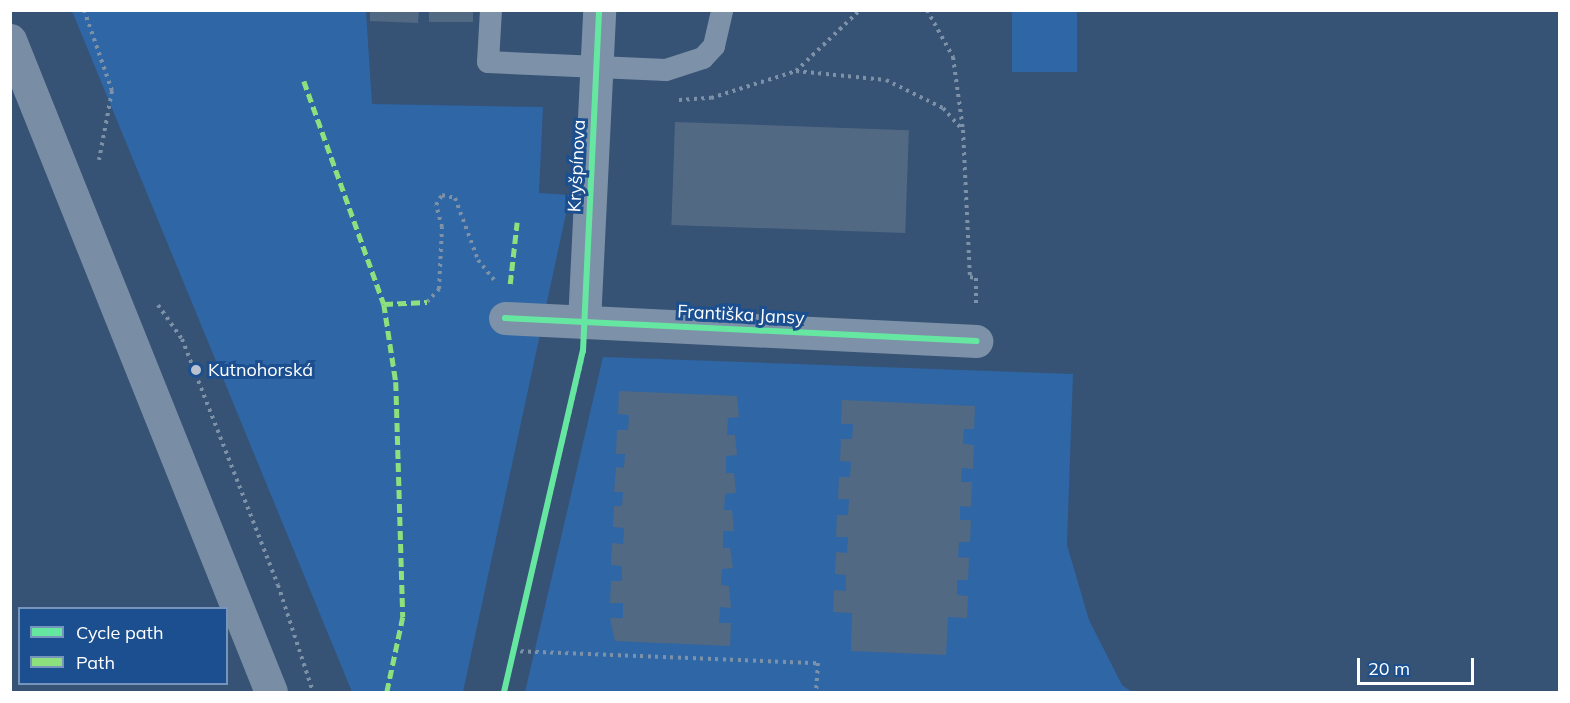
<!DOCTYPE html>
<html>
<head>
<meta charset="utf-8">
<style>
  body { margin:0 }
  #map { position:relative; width:1570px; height:703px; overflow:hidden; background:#365274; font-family:Mulish,sans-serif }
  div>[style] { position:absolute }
  .green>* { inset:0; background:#2f66a5; transform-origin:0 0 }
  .building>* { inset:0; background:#526984; transform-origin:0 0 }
  .path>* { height:4px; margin-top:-2px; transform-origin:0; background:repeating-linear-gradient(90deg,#7d92a8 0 3px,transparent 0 7.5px) }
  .service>* { height:22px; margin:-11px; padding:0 11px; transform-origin:11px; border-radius:11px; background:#7d92a8 }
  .minor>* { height:33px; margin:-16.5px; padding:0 16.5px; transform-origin:16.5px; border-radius:16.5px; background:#7d92a8 }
  .secondary>* { height:33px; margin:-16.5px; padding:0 16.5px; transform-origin:16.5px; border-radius:16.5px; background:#798da4 }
  .quiet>* { height:4.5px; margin-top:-2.25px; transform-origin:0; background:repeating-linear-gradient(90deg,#8de07e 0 9px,transparent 0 13.5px) }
  .cycleway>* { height:6px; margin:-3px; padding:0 3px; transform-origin:3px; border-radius:3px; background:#66e7a1 }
  .dots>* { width:16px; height:16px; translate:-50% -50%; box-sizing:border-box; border:3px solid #1b4f8f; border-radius:50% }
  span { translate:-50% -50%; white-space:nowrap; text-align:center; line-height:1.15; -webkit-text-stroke:6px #1b4f8f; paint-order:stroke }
  .street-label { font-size:18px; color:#fff }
  .poi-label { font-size:18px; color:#fff }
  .left { translate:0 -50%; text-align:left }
  .frame { position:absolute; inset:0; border:12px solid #fff; pointer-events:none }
  .legend { position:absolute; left:18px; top:607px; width:210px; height:78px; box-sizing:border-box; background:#1b4f8f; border:2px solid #7695bc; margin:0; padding:8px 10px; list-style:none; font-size:18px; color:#fff }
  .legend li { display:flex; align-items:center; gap:12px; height:30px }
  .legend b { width:30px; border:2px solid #7695bc }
  .scale { position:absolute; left:1357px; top:658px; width:117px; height:27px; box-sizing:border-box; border:3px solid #fff; border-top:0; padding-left:8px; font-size:18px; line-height:21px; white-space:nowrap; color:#fff; -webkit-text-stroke:4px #1b4f8f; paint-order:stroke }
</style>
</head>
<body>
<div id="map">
  <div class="green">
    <div style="clip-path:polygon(72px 11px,366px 11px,372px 104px,543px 107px,539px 193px,570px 195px,463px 692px,352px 692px)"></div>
    <div style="left:1012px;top:11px;width:65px;height:61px"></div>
    <div style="clip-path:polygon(603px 357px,1073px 374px,1067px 545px,1089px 620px,1122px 685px,1132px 692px,525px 692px)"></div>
  </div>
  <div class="building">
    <div style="clip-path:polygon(370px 10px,419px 10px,418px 23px,370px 21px)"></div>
    <div style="left:429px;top:10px;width:44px;height:12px"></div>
    <div style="left:675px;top:122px;width:234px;height:103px;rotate:2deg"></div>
    <div style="clip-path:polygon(619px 391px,737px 396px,739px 417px,728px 418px,727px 435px,735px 435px,737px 455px,726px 456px,726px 473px,734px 473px,736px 493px,725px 494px,724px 510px,732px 510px,734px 531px,723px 531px,723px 548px,730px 548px,733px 568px,722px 569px,721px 585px,729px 586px,731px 608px,720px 607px,719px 623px,731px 623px,730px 646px,615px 641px,610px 618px,623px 618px,623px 603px,610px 603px,611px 581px,622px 581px,622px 566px,611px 565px,612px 543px,623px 544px,624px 528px,613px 527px,614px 506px,622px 506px,623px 492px,614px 492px,616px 467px,624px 468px,625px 454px,616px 454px,617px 430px,628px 430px,629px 415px,618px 414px)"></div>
    <div style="clip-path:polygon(842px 400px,975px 406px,974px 429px,964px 429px,963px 444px,974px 445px,973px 469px,962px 468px,961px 482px,972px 482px,971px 507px,960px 506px,960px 520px,971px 520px,970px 542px,959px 542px,958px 557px,969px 558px,968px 580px,957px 580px,957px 595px,968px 596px,967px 618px,948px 617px,946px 655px,851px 651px,852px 613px,833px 612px,834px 590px,846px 591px,846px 575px,835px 574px,836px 552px,847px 553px,848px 537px,836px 537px,837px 515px,848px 515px,849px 499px,838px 499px,839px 477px,850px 477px,851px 462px,840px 461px,841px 439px,852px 439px,853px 424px,841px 424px)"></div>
  </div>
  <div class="path">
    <div style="left:84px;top:10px;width:86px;rotate:70.9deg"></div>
    <div style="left:112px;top:91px;width:70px;rotate:100.7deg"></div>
    <div style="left:927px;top:10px;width:54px;rotate:61deg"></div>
    <div style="left:953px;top:57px;width:74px;rotate:82.2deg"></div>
    <div style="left:796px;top:71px;width:88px;rotate:-43.6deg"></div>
    <div style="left:679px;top:100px;width:32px;rotate:-4deg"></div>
    <div style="left:711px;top:98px;width:89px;rotate:-17.6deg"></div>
    <div style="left:796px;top:71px;width:90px;rotate:5.7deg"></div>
    <div style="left:886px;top:80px;width:64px;rotate:26.2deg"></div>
    <div style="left:943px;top:108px;width:30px;rotate:48deg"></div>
    <div style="left:963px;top:130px;width:147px;rotate:87.3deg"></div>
    <div style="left:970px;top:277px;width:6px;rotate:9deg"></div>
    <div style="left:976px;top:278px;width:26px;rotate:90deg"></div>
    <div style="left:427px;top:302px;width:18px;rotate:-47deg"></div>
    <div style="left:439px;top:289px;width:62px;rotate:-87.2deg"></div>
    <div style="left:442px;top:227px;width:23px;rotate:-105deg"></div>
    <div style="left:436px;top:205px;width:12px;rotate:-59deg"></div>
    <div style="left:442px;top:195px;width:13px;rotate:13deg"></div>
    <div style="left:455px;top:198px;width:66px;rotate:69.6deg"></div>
    <div style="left:478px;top:260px;width:28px;rotate:51deg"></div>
    <div style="left:158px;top:305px;width:42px;rotate:54.8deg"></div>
    <div style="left:182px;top:339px;width:264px;rotate:68.7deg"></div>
    <div style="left:278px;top:585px;width:113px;rotate:71.9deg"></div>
    <div style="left:513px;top:651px;width:305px;rotate:2.3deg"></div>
    <div style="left:818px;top:663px;width:29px;rotate:94deg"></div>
    <div style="left:504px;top:692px;width:342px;rotate:-76.8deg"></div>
  </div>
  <div class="service">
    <div style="left:491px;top:10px;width:52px;rotate:93.3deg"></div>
    <div style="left:488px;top:62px;width:178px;rotate:2.6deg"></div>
    <div style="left:666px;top:70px;width:39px;rotate:-18deg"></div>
    <div style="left:703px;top:58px;width:16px;rotate:-47deg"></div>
    <div style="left:714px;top:46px;width:37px;rotate:-77deg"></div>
  </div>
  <div class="minor">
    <div style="left:505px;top:318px;width:472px;rotate:2.8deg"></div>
    <div style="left:584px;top:322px;width:312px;rotate:-87.2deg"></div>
  </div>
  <div class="secondary">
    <div style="left:10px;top:40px;width:702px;rotate:68.18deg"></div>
  </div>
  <div class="quiet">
    <div style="left:304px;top:81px;width:237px;rotate:70.3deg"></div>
    <div style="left:384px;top:304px;width:79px;rotate:81.3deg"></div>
    <div style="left:396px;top:382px;width:235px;rotate:88.3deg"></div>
    <div style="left:403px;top:617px;width:77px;rotate:102deg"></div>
    <div style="left:510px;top:284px;width:62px;rotate:-83.6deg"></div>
    <div style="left:384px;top:304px;width:43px;rotate:-2.7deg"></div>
  </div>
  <div class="cycleway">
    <div style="left:505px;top:318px;width:472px;rotate:2.8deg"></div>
    <div style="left:504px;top:692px;width:350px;rotate:-77deg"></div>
    <div style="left:583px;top:351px;width:341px;rotate:-87.3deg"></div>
  </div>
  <div class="dots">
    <div style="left:196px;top:370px;background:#b9c2ce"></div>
  </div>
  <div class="street-label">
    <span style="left:577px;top:166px;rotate:-87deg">Kryšpínova</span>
    <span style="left:741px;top:315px;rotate:3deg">Františka Jansy</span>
  </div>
  <div class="poi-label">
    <span class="left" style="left:208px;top:370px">Kutnohorská</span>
  </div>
  <div class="frame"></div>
  <ul class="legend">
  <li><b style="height:8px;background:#66e7a1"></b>Cycle path</li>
  <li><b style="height:8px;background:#8de07e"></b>Path</li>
  </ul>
  <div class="scale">20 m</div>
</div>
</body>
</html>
